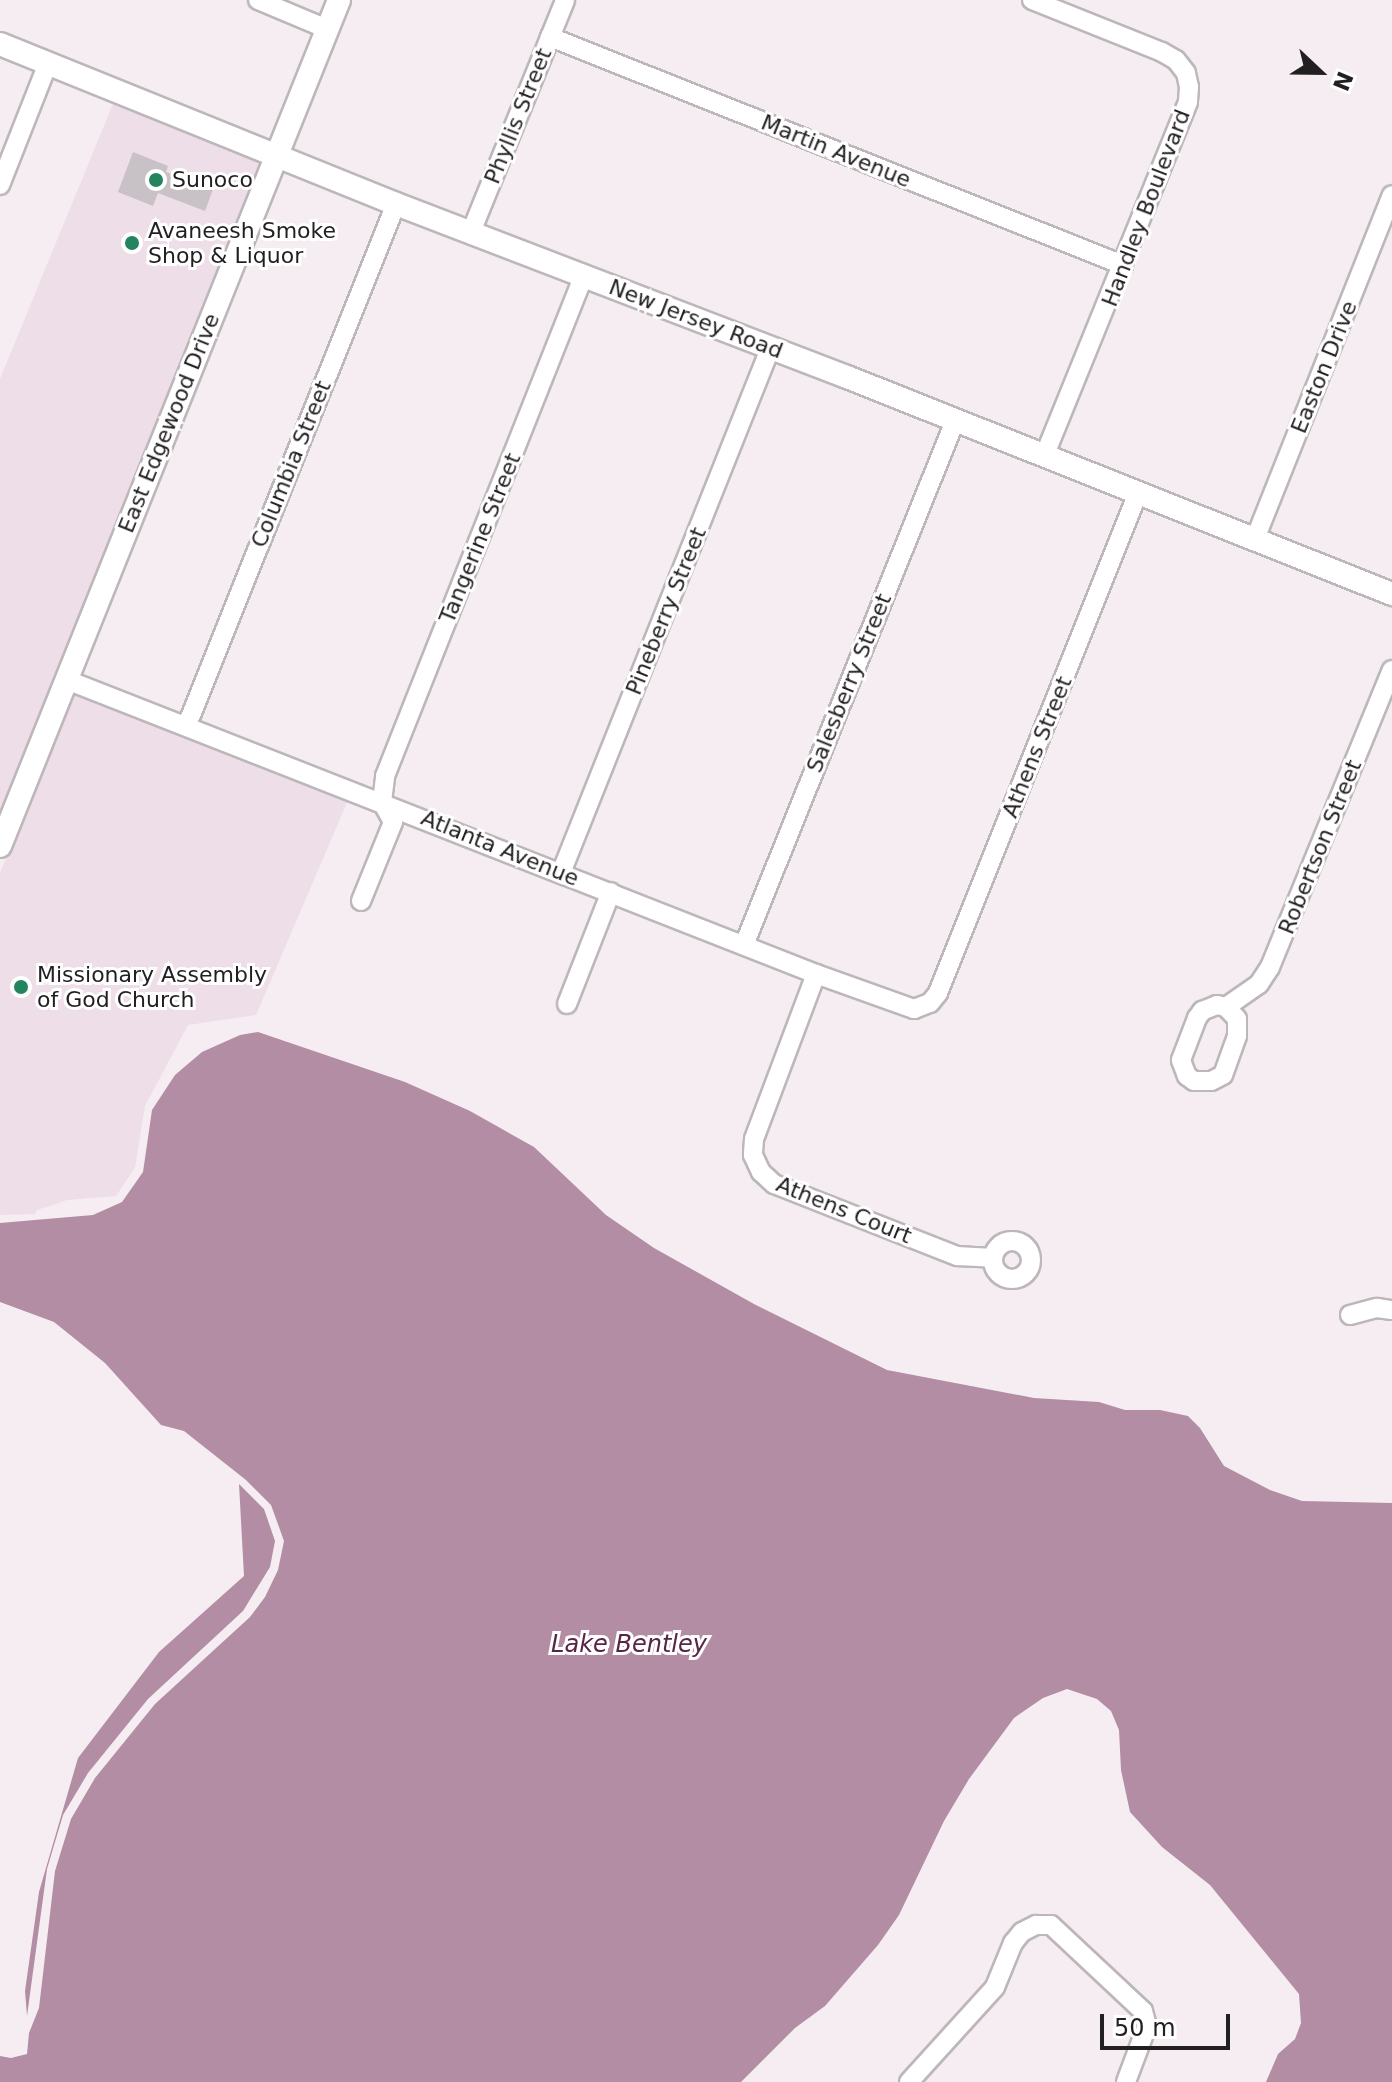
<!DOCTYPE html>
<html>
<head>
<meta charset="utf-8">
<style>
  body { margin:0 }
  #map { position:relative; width:1392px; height:2082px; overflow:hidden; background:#f5edf2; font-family:"DejaVu Sans",sans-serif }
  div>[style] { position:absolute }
  .built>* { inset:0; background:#eddee7 }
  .water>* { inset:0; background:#b38da3 }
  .building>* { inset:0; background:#c8c1c5 }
  .roads { filter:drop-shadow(2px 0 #bdb6ba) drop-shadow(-2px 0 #bdb6ba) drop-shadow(0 2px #bdb6ba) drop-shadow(0 -2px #bdb6ba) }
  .minor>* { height:18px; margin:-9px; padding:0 9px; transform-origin:9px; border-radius:9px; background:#fff }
  .minor>.ring { margin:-9px; padding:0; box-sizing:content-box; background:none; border:18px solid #fff; border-radius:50% }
  .tertiary>* { height:22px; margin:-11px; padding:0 11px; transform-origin:11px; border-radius:11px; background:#fff }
  .dots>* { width:22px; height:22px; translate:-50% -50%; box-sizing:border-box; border:4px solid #fff; border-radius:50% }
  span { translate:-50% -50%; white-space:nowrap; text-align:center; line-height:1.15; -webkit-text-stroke:6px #fff; paint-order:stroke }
  .street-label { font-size:22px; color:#221f20 }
  .poi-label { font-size:22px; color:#221f20 }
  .left { translate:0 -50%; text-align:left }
  .water-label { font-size:24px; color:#572546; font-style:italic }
  .north { position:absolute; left:1280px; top:32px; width:80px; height:80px; -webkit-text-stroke:6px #fff; paint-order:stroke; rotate:112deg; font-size:22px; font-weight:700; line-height:32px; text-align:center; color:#221f20 }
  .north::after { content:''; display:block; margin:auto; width:28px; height:36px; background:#221f20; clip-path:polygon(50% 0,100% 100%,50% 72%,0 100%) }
  .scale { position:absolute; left:1100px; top:2014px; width:130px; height:36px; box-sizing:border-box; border:4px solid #221f20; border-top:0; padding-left:10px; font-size:24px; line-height:28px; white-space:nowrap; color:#221f20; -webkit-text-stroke:6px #fff; paint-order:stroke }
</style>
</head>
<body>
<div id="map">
  <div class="built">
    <div style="clip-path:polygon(115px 99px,264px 159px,0 819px,0 379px)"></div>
    <div style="clip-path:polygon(73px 692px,349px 798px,256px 1015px,188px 1025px,145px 1106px,135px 1168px,116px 1196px,67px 1200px,37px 1210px,35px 1214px,0 1215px,0 873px)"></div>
  </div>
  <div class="water">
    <div style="clip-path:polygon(258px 1032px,405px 1082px,470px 1111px,534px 1147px,606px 1215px,654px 1248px,754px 1304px,887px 1370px,1034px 1398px,1099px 1402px,1125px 1410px,1160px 1410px,1188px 1416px,1200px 1428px,1224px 1466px,1270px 1490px,1302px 1501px,1392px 1503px,1392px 2082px,1266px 2082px,1278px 2054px,1295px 2039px,1301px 2023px,1299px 1994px,1210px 1885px,1162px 1847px,1130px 1812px,1121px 1770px,1119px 1730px,1111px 1711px,1097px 1699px,1067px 1689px,1043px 1698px,1014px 1718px,969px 1779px,944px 1821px,899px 1915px,878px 1945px,825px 2006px,795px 2028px,741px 2082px,0 2082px,0 2056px,11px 2058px,27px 2054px,29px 2033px,39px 2008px,55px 1871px,71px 1819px,95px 1778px,155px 1704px,250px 1617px,265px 1597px,278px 1570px,284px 1541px,271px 1505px,246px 1480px,184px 1431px,161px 1425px,105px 1363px,54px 1322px,0 1302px,0 1223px,93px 1215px,122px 1202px,143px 1172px,152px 1110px,175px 1075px,202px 1052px,240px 1035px)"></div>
    <div style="clip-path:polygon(239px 1484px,264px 1509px,275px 1541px,270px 1567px,243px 1611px,148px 1699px,88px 1773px,63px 1815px,47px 1869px,27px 2016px,25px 1991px,39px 1892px,78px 1758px,159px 1652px,244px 1576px)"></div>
  </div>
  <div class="building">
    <div style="clip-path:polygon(133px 152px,168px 166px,166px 172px,213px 189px,205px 211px,158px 193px,153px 206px,118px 192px)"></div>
  </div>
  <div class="roads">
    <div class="minor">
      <div style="left:258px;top:0;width:75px;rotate:22.8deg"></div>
      <div style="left:1032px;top:0;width:140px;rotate:21.8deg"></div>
      <div style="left:1162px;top:52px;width:16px;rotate:30deg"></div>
      <div style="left:1176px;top:60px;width:16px;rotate:52deg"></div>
      <div style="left:1186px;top:73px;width:14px;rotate:78deg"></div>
      <div style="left:1189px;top:87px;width:15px;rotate:94deg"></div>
      <div style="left:1188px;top:102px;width:381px;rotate:112.1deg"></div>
      <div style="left:550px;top:37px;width:617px;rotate:21.7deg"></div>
      <div style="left:0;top:185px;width:131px;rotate:-68.5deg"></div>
      <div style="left:471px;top:232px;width:250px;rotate:-67.9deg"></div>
      <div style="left:1255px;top:539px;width:370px;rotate:-68.3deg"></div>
      <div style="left:67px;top:680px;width:805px;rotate:21.43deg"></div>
      <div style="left:816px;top:974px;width:104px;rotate:19.7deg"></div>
      <div style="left:914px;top:1009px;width:17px;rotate:-21deg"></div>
      <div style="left:930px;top:1003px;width:13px;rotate:-51deg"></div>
      <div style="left:938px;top:993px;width:539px;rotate:-68.2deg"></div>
      <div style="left:187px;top:725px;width:561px;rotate:-68.14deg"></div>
      <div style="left:561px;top:873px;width:564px;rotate:-68.26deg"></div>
      <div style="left:361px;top:901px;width:85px;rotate:-67.9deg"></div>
      <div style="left:393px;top:822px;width:23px;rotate:-119deg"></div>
      <div style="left:382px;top:802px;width:26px;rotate:-83deg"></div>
      <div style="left:385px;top:776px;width:539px;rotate:-68.34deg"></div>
      <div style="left:744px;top:945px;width:565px;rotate:-68.07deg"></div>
      <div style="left:816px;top:974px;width:176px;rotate:110.6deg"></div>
      <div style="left:754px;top:1139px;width:16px;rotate:94deg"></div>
      <div style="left:753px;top:1155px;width:19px;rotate:65deg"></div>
      <div style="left:761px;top:1172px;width:18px;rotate:43deg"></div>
      <div style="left:774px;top:1184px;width:197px;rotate:21.5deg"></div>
      <div style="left:957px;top:1256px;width:36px;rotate:3deg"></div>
      <div style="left:567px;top:1004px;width:120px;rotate:-68.6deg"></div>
      <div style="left:1217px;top:1005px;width:9px;rotate:13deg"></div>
      <div style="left:1226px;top:1007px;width:16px;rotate:47deg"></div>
      <div style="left:1237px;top:1019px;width:17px;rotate:90deg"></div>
      <div style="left:1237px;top:1036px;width:41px;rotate:109.7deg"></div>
      <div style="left:1223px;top:1075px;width:13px;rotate:153deg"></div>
      <div style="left:1211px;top:1081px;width:17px;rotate:180deg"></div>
      <div style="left:1194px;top:1081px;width:9px;rotate:-144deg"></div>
      <div style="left:1187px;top:1076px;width:17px;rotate:-111deg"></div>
      <div style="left:1181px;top:1060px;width:45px;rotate:-69.1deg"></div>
      <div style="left:1197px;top:1018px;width:9px;rotate:-54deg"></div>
      <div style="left:1202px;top:1011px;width:16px;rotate:-22deg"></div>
      <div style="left:1226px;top:1007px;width:40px;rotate:-34.9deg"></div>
      <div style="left:1259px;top:984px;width:20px;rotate:-57deg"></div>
      <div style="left:1270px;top:967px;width:321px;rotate:-67.7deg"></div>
      <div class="ring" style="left:993px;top:1241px;width:20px;height:20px"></div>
      <div style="left:1350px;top:1315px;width:28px;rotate:-15deg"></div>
      <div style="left:1377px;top:1308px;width:15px;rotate:8deg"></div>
      <div style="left:909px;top:2082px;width:128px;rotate:-47.8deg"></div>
      <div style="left:995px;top:1987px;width:48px;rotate:-67.8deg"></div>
      <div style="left:1013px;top:1943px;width:14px;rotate:-51deg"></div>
      <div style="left:1022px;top:1932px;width:16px;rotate:-27deg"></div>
      <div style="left:1036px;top:1925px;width:15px"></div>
      <div style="left:1051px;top:1925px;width:126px;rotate:43.1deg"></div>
      <div style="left:1143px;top:2011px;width:16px;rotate:75deg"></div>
      <div style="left:1147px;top:2026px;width:60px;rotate:110.6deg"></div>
    </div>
    <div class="tertiary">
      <div style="left:0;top:44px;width:427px;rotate:22deg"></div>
      <div style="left:396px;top:204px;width:483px;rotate:21deg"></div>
      <div style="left:847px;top:377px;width:587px;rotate:21.71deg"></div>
      <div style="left:0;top:846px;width:911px;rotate:-68.16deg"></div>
    </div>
  </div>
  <div class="dots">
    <div style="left:156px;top:180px;background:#23855f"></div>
    <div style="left:132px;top:243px;background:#23855f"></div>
    <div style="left:21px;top:987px;background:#23855f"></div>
  </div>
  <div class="street-label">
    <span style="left:518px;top:116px;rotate:-68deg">Phyllis Street</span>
    <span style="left:836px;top:151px;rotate:22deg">Martin Avenue</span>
    <span style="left:1146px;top:208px;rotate:-69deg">Handley Boulevard</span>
    <span style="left:696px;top:319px;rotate:21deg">New Jersey Road</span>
    <span style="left:1324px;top:367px;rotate:-68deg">Easton Drive</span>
    <span style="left:169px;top:423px;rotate:-68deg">East Edgewood Drive</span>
    <span style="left:291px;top:464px;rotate:-68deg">Columbia Street</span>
    <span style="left:480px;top:538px;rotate:-68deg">Tangerine Street</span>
    <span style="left:666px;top:611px;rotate:-68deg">Pineberry Street</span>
    <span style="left:849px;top:683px;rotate:-68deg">Salesberry Street</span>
    <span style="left:1037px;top:747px;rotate:-68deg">Athens Street</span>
    <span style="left:1320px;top:847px;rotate:-68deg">Robertson Street</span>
    <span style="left:500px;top:848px;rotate:22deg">Atlanta Avenue</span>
    <span style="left:844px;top:1210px;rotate:22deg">Athens Court</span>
  </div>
  <div class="poi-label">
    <span class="left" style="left:172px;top:180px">Sunoco</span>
    <span class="left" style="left:148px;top:243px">Avaneesh Smoke<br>Shop &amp; Liquor</span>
    <span class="left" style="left:37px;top:987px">Missionary Assembly<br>of God Church</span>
  </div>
  <div class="water-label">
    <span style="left:629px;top:1645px">Lake Bentley</span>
  </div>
  <div class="north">N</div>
  <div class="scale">50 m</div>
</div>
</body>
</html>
